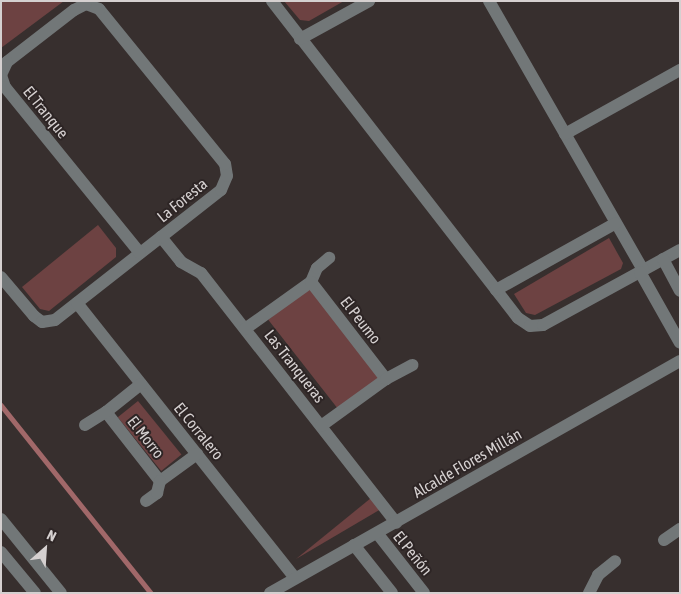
<!DOCTYPE html>
<html>
<head>
<meta charset="utf-8">
<style>
  body { margin:0 }
  #map { position:relative; width:681px; height:594px; overflow:hidden; background:#372f2e; font-family:"Asap Condensed",sans-serif }
  div>[style] { position:absolute }
  .green>* { inset:0; background:#6d4242; transform-origin:0 0 }
  .stream>* { height:4.5px; margin:-2.25px; padding:0 2.25px; transform-origin:2.25px; border-radius:2.25px; background:#a16869 }
  .minor>* { height:12px; margin:-6px; padding:0 6px; transform-origin:6px; border-radius:6px; background:#727778 }
  span { translate:-50% -50%; white-space:nowrap; text-align:center; line-height:1.15; -webkit-text-stroke:4px #2d2525; paint-order:stroke }
  .street-label { font-size:16px; color:#d5d0d0 }
  .frame { position:absolute; inset:0; border:2px solid #d5d0d0; pointer-events:none }
  .north { position:absolute; left:20px; top:524px; width:50px; height:50px; -webkit-text-stroke:4px #2d2525; paint-order:stroke; rotate:26deg; font-size:14px; font-weight:700; line-height:20px; text-align:center; color:#d5d0d0 }
  .north::after { content:''; display:block; margin:auto; width:18px; height:22px; background:#d5d0d0; clip-path:polygon(50% 0,100% 100%,50% 72%,0 100%) }
</style>
</head>
<body>
<div id="map">
  <div class="green">
    <div style="clip-path:polygon(1px 1px,64px 1px,1px 48px)"></div>
    <div style="clip-path:polygon(284px 1px,344px 1px,309px 21px,300px 20px)"></div>
    <div style="clip-path:polygon(98px 225px,116px 248px,116px 257px,49px 311px,40px 309px,22px 287px)"></div>
    <div style="clip-path:polygon(609px 238px,623px 263px,621px 269px,535px 315px,526px 313px,514px 294px)"></div>
    <div style="left:310px;top:287px;width:115px;height:53px;rotate:52deg"></div>
    <div style="left:138px;top:401px;width:69px;height:26px;rotate:51deg"></div>
    <div style="clip-path:polygon(371px 498px,381px 509px,296px 559px)"></div>
  </div>
  <div class="stream">
    <div style="left:1px;top:405px;width:241px;rotate:51.4deg"></div>
  </div>
  <div class="minor">
    <div style="left:272px;top:1px;width:401px;rotate:52.2deg"></div>
    <div style="left:518px;top:318px;width:14px;rotate:34deg"></div>
    <div style="left:530px;top:326px;width:13px;rotate:-4deg"></div>
    <div style="left:543px;top:325px;width:156px;rotate:-28.7deg"></div>
    <div style="left:489px;top:1px;width:310px;rotate:60.2deg"></div>
    <div style="left:300px;top:39px;width:79px;rotate:-28.8deg"></div>
    <div style="left:565px;top:134px;width:132px;rotate:-29.1deg"></div>
    <div style="left:161px;top:237px;width:32px;rotate:51deg"></div>
    <div style="left:181px;top:262px;width:23px;rotate:29deg"></div>
    <div style="left:201px;top:273px;width:317px;rotate:52deg"></div>
    <div style="left:663px;top:259px;width:36px;rotate:62deg"></div>
    <div style="left:640px;top:272px;width:81px;rotate:60.6deg"></div>
    <div style="left:1px;top:277px;width:51px;rotate:49.8deg"></div>
    <div style="left:34px;top:316px;width:10px;rotate:37deg"></div>
    <div style="left:42px;top:322px;width:13px;rotate:-9deg"></div>
    <div style="left:55px;top:320px;width:135px;rotate:-38.1deg"></div>
    <div style="left:161px;top:237px;width:76px;rotate:-38.1deg"></div>
    <div style="left:221px;top:190px;width:15px;rotate:-67deg"></div>
    <div style="left:227px;top:176px;width:12px;rotate:-99deg"></div>
    <div style="left:225px;top:164px;width:200px;rotate:-129.1deg"></div>
    <div style="left:99px;top:9px;width:14px;rotate:-159deg"></div>
    <div style="left:86px;top:4px;width:13px;rotate:153deg"></div>
    <div style="left:74px;top:10px;width:85px;rotate:142.2deg"></div>
    <div style="left:7px;top:62px;width:14px;rotate:115deg"></div>
    <div style="left:1px;top:75px;width:13px;rotate:72deg"></div>
    <div style="left:5px;top:87px;width:214px;rotate:50.9deg"></div>
    <div style="left:311px;top:282px;width:15px;rotate:-67deg"></div>
    <div style="left:317px;top:268px;width:16px;rotate:-40deg"></div>
    <div style="left:496px;top:290px;width:137px;rotate:-29.2deg"></div>
    <div style="left:77px;top:303px;width:351px;rotate:51.6deg"></div>
    <div style="left:245px;top:329px;width:81px;rotate:-35.5deg"></div>
    <div style="left:311px;top:282px;width:123px;rotate:52.3deg"></div>
    <div style="left:386px;top:379px;width:80px;rotate:144.1deg"></div>
    <div style="left:386px;top:379px;width:30px;rotate:-28deg"></div>
    <div style="left:141px;top:384px;width:45px;rotate:141.3deg"></div>
    <div style="left:106px;top:412px;width:88px;rotate:52deg"></div>
    <div style="left:160px;top:481px;width:46px;rotate:-36.1deg"></div>
    <div style="left:85px;top:425px;width:25px;rotate:-32deg"></div>
    <div style="left:146px;top:501px;width:14px;rotate:-36deg"></div>
    <div style="left:157px;top:493px;width:12px;rotate:-76deg"></div>
    <div style="left:1px;top:519px;width:95px;rotate:51deg"></div>
    <div style="left:377px;top:533px;width:76px;rotate:51.9deg"></div>
    <div style="left:664px;top:540px;width:19px;rotate:-35deg"></div>
    <div style="left:354px;top:545px;width:61px;rotate:51.6deg"></div>
    <div style="left:1px;top:552px;width:53px;rotate:50.3deg"></div>
    <div style="left:270px;top:593px;width:471px;rotate:-29.5deg"></div>
    <div style="left:589px;top:593px;width:20px;rotate:-63deg"></div>
    <div style="left:598px;top:575px;width:22px;rotate:-39deg"></div>
  </div>
  <div class="street-label">
    <span style="left:46px;top:112px;rotate:51deg">El Tranque</span>
    <span style="left:182px;top:200px;rotate:-39deg">La Foresta</span>
    <span style="left:361px;top:320px;rotate:52deg">El Peumo</span>
    <span style="left:295px;top:366px;rotate:52deg">Las Tranqueras</span>
    <span style="left:199px;top:431px;rotate:51deg">El Corralero</span>
    <span style="left:146px;top:437px;rotate:52deg">El Morro</span>
    <span style="left:467px;top:463px;rotate:-30deg">Alcalde Flores Millán</span>
    <span style="left:413px;top:553px;rotate:51deg">El Peñón</span>
  </div>
  <div class="frame"></div>
  <div class="north">N</div>
</div>
</body>
</html>
